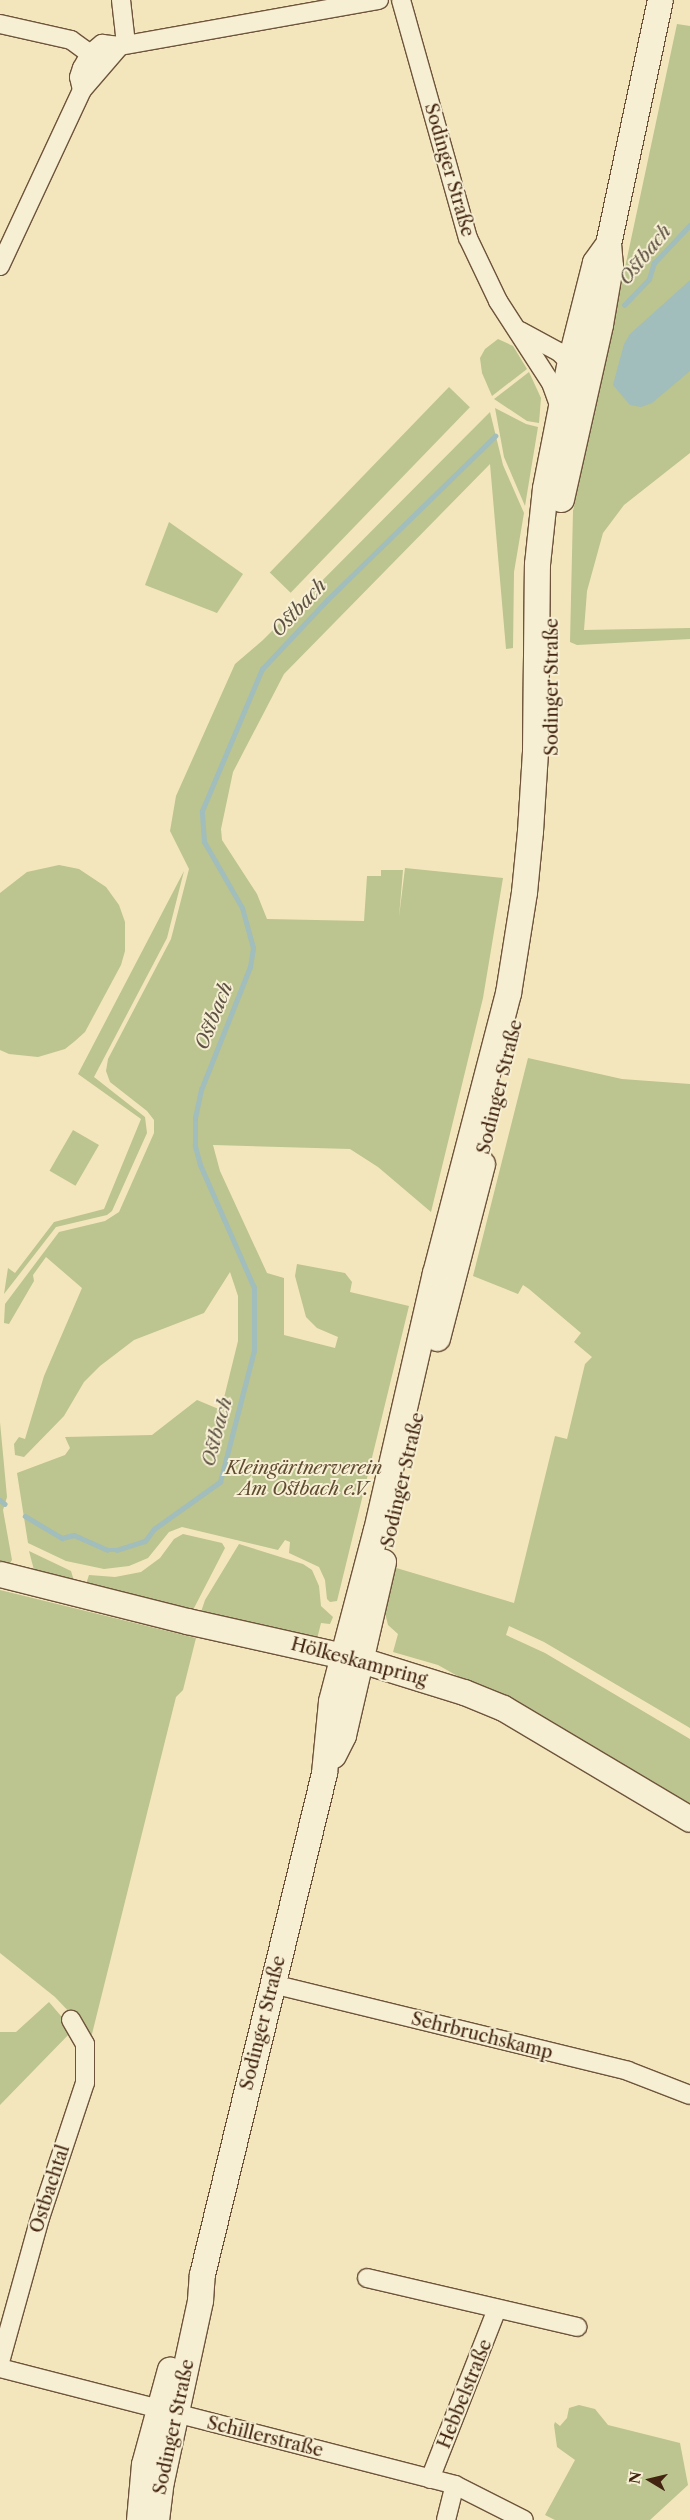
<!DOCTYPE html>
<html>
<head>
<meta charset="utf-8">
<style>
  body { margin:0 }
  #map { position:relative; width:690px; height:2520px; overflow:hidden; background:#f3e6bc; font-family:"Libre Caslon Text",serif }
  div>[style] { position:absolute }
  .green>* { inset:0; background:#bcc48f; transform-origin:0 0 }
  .water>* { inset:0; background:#a1bdbc }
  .stream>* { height:4.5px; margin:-2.25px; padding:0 2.25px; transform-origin:2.25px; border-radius:2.25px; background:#a1bdbc }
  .roads { filter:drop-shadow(1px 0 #6e543b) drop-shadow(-1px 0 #6e543b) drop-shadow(0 1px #6e543b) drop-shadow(0 -1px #6e543b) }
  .street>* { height:18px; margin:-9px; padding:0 9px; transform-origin:9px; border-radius:9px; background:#f7efd3 }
  .secondary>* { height:25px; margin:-12.5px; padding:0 12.5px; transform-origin:12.5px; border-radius:12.5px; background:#f7efd3 }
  span { translate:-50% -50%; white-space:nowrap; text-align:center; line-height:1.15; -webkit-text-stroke:4px #f7efd3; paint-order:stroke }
  .street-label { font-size:18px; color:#422410 }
  .park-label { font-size:18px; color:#604c30; font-style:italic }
  .water-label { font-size:19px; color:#5e5244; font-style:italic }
  .north { position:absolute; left:625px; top:2455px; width:50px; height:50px; -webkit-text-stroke:4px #f7efd3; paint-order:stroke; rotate:279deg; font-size:14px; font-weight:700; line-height:20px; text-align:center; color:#422410 }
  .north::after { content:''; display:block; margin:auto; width:18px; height:22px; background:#422410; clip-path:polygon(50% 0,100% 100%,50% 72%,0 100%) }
</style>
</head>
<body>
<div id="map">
  <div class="green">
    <div style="clip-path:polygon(677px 24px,690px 26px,690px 453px,624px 505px,603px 533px,587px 591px,584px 630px,690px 628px,690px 639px,577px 645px,570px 642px,573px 511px)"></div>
    <div style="clip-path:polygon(498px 339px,513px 346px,527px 369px,492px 396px,482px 373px,480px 358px,485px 349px)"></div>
    <div style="clip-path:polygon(529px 372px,541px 398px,539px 423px,527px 421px,494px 399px)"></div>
    <div style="left:449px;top:387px;width:29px;height:258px;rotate:44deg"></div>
    <div style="clip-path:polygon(495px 408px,526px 424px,538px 427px,525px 506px,504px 457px)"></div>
    <div style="clip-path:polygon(490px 412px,503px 465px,524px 513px,514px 572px,513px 648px,506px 649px,490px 464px,284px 674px,233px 772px,221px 829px,222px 840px,257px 894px,267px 919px,364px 921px,367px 876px,381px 876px,381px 870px,403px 870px,399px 917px,405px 868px,503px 878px,483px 998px,431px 1212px,378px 1167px,350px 1149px,213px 1145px,220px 1171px,267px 1273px,284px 1278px,284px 1335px,335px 1348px,338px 1337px,317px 1328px,306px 1317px,295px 1276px,297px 1264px,345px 1273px,352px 1282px,350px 1292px,409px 1306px,337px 1601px,330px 1602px,327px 1599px,325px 1580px,319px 1567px,289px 1553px,290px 1542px,285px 1540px,278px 1550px,182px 1527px,169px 1532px,148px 1558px,129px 1566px,104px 1569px,66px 1561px,28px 1543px,17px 1473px,65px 1455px,70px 1448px,65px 1437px,152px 1435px,197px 1400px,221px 1410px,238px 1341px,238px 1296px,230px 1272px,204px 1313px,134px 1340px,100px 1366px,84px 1382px,64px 1416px,24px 1457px,15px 1455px,14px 1444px,19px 1437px,25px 1439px,44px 1376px,82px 1288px,46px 1257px,33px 1275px,34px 1281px,9px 1324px,4px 1323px,5px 1304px,59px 1232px,105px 1221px,119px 1212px,154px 1133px,154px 1120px,147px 1111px,110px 1082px,106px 1071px,108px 1059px,171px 939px,189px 869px,170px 831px,176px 796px,235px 664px,263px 640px)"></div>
    <div style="clip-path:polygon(169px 522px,243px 574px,217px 613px,145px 585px)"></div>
    <div style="clip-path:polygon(59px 865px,79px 869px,106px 887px,119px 905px,125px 922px,125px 951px,121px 965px,85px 1032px,75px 1041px,65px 1049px,38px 1057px,9px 1054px,0 1050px,0 893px,27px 872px)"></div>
    <div style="clip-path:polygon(184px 871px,167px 938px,94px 1077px,145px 1117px,147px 1133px,112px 1211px,107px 1215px,56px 1227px,4px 1294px,8px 1268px,15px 1273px,54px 1222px,104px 1209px,141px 1119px,78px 1074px)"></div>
    <div style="clip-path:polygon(528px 1058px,622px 1079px,690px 1084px,690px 1728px,544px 1642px,509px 1626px,506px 1635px,545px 1653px,690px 1739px,690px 1807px,438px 1665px,393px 1652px,398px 1634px,388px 1625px,384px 1609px,393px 1567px,514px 1603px,555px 1436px,567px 1439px,585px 1364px,592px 1357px,574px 1342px,581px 1333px,529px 1289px,523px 1285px,518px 1294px,473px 1276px)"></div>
    <div style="left:73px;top:1130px;width:30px;height:47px;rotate:30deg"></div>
    <div style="clip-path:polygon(0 1422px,7px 1497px,3px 1510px,12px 1560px,9px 1565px,0 1564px)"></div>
    <div style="clip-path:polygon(183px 1534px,222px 1543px,225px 1548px,193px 1610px,86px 1584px,89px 1575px,115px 1577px,141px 1572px,160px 1558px,174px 1539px)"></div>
    <div style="clip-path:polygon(239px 1544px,303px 1564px,312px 1570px,319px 1586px,321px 1606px,333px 1617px,330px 1624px,321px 1623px,317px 1639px,201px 1612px,205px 1600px)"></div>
    <div style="clip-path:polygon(29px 1551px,71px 1571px,74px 1581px,34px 1570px)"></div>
    <div style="clip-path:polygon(0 1590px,196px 1638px,183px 1690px,176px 1697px,88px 2050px,74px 2017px,55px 1997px,0 1953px)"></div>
    <div style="clip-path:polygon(49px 2002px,73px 2030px,0 2105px,0 2032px,16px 2032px)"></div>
    <div style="clip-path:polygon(579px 2405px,595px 2409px,608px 2425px,680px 2443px,688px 2485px,650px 2520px,555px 2520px,545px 2515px,575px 2460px,557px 2447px,554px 2425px,555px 2422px,560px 2426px,567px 2418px,569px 2408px)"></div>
  </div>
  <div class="water">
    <div style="clip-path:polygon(690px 280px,690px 371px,652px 403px,641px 407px,630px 405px,613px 385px,624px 344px,630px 334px)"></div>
  </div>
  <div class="stream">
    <div style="left:624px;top:305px;width:36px;rotate:-46deg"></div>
    <div style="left:649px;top:279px;width:17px;rotate:-73deg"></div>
    <div style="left:654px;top:263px;width:52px;rotate:-46.5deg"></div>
    <div style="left:0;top:1500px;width:6px;rotate:39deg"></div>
    <div style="left:25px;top:1516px;width:43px;rotate:30.7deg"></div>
    <div style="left:62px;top:1538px;width:12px;rotate:-14deg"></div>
    <div style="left:74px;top:1535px;width:36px;rotate:24deg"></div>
    <div style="left:107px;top:1550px;width:10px"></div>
    <div style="left:117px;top:1550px;width:29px;rotate:-18deg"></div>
    <div style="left:145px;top:1541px;width:15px;rotate:-53deg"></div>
    <div style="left:154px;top:1529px;width:81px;rotate:-35.5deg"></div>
    <div style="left:220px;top:1482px;width:135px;rotate:-75.5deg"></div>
    <div style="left:254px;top:1351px;width:63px;rotate:-90deg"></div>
    <div style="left:254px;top:1288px;width:134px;rotate:-113.7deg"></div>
    <div style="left:200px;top:1165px;width:20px;rotate:-105deg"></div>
    <div style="left:195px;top:1146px;width:28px;rotate:-90deg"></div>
    <div style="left:195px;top:1118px;width:29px;rotate:-78deg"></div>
    <div style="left:201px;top:1090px;width:132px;rotate:-68.3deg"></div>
    <div style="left:250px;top:967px;width:19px;rotate:-81deg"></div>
    <div style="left:253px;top:948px;width:41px;rotate:-105.4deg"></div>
    <div style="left:242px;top:908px;width:76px;rotate:-119.9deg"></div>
    <div style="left:204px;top:842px;width:31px;rotate:-94deg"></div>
    <div style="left:202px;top:811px;width:154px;rotate:-67.1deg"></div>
    <div style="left:262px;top:669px;width:95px;rotate:-46.7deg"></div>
    <div style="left:327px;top:600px;width:235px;rotate:-44.3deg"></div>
  </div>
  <div class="roads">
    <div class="street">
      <div style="left:121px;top:0;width:44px;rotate:83.5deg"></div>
      <div style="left:401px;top:0;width:247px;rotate:74.3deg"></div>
      <div style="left:468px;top:238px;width:70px;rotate:64.5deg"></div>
      <div style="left:498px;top:301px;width:98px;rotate:57.1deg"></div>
      <div style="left:551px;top:383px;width:27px;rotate:70deg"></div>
      <div style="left:0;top:24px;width:73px;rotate:12.7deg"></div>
      <div style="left:71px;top:40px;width:24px;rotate:36deg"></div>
      <div style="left:82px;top:90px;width:13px;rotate:-103deg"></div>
      <div style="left:79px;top:77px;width:9px;rotate:-72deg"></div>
      <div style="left:82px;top:68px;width:16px;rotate:-60deg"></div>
      <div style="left:90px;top:54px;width:16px;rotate:-40deg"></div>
      <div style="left:102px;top:44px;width:18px;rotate:6deg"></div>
      <div style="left:120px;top:46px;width:263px;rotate:-10.1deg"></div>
      <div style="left:0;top:266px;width:194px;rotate:-65deg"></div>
      <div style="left:82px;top:90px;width:58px;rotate:-49.2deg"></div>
      <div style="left:520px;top:331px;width:44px;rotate:28.3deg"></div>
      <div style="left:559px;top:352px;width:24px;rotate:45deg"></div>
      <div style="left:272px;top:1984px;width:366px;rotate:13.7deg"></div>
      <div style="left:628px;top:2071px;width:66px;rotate:21.2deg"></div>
      <div style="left:367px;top:2278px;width:216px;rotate:13.1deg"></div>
      <div style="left:0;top:2362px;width:149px;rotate:-74.5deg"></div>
      <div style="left:40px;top:2218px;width:142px;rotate:-71.6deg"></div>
      <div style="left:85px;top:2083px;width:39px;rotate:-90deg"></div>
      <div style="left:85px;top:2044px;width:28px;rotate:-120deg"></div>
      <div style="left:0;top:2368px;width:470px;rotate:14.4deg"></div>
      <div style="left:455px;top:2485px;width:77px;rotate:26.9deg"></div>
      <div style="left:430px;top:2479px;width:183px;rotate:-68.5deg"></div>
      <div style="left:446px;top:2520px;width:36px;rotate:-76deg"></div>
    </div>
    <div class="secondary">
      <div style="left:561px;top:499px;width:179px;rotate:-77.4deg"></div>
      <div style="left:600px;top:324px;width:59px;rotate:-80.2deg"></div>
      <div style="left:610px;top:266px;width:22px;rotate:-95deg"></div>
      <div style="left:608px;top:244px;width:249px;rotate:-78deg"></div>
      <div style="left:437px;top:1338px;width:180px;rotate:-75.5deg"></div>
      <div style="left:0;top:1574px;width:193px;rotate:14.1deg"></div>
      <div style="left:187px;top:1621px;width:178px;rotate:12.6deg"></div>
      <div style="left:361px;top:1660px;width:108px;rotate:17.3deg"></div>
      <div style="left:464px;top:1692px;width:42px;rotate:22.3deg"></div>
      <div style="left:503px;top:1708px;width:217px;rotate:30.7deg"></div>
      <div style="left:333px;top:1755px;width:22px;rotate:-63deg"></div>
      <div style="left:343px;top:1735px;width:178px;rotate:-77deg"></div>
      <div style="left:139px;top:2520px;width:56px;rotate:-84.9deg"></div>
      <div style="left:144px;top:2464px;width:98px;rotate:-74.7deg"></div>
      <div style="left:156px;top:2520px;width:39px;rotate:-83deg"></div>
      <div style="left:161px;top:2481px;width:185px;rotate:-77.8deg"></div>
      <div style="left:200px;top:2300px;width:26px;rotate:-86deg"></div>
      <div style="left:202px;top:2274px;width:516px;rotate:-76.31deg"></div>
      <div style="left:324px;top:1773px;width:72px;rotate:-84.4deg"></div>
      <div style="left:331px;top:1701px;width:177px;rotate:-75.3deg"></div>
      <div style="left:376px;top:1530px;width:264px;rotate:-77.1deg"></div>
      <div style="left:435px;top:1273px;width:289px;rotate:-75.4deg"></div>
      <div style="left:508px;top:993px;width:102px;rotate:-81deg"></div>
      <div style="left:524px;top:892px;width:61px;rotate:-84.4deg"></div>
      <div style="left:530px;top:831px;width:80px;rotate:-86.4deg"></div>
      <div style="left:535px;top:751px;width:187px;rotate:-89.4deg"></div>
      <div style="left:537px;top:564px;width:76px;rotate:-84deg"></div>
      <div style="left:545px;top:488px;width:129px;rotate:-78.9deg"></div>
      <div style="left:570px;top:361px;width:102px;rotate:-75.8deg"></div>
      <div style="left:595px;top:262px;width:22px;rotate:-54deg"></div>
    </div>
  </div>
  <div class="street-label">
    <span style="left:449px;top:170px;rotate:74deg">Sodinger Straße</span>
    <span style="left:552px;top:687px;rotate:-90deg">Sodinger Straße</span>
    <span style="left:500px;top:1087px;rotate:-76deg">Sodinger Straße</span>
    <span style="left:403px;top:1480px;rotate:-77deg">Sodinger Straße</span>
    <span style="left:359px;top:1662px;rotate:15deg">Hölkeskampring</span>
    <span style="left:263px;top:2023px;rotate:-76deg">Sodinger Straße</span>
    <span style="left:482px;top:2036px;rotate:14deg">Sehrbruchskamp</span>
    <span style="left:50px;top:2189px;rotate:-72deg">Ostbachtal</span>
    <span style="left:465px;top:2394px;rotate:-68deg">Hebbelstraße</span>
    <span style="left:174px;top:2427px;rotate:-78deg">Sodinger Straße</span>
    <span style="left:265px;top:2437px;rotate:14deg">Schillerstraße</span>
  </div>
  <div class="park-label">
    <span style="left:304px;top:1479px">Kleingärtnerverein<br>Am Ostbach e.V.</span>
  </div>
  <div class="water-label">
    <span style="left:645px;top:255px;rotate:-51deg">Ostbach</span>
    <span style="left:299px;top:608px;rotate:-47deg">Ostbach</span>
    <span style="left:214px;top:1016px;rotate:-68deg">Ostbach</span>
    <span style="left:217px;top:1432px;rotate:-75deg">Ostbach</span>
  </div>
  <div class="north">N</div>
</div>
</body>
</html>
